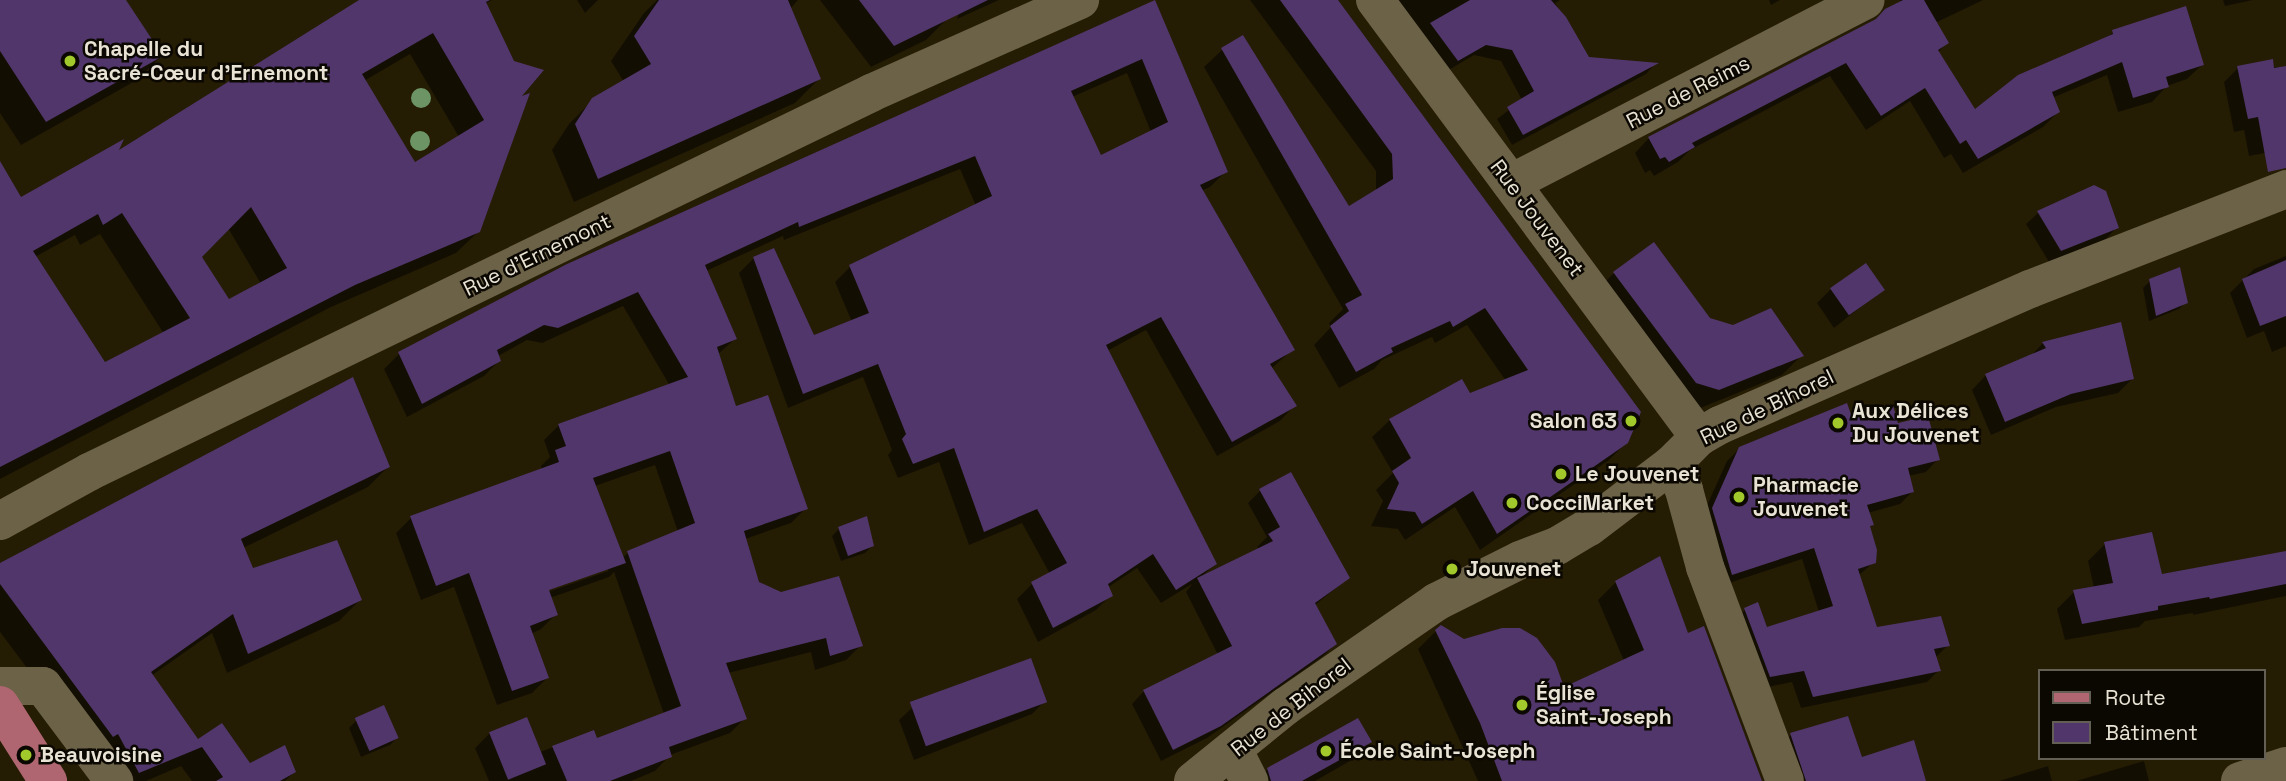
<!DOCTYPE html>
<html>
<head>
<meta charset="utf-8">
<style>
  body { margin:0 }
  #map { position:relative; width:2286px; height:781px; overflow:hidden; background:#251c04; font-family:"Space Grotesk",sans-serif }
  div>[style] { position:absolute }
  .shadow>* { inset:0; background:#0007 }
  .building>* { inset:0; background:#50366a; transform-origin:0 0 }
  .street>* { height:38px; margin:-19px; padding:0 19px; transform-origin:19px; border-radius:19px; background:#6c6248 }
  .secondary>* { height:38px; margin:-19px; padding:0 19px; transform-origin:19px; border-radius:19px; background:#6c6248 }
  .primary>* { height:38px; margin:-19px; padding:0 19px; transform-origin:19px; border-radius:19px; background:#b06670 }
  .trees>* { width:20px; height:20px; margin:-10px; border-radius:50%; background:#6d9464 }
  .dots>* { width:19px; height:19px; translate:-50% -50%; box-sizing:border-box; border:4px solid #0b0701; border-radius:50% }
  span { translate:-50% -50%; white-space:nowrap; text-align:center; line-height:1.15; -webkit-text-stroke:5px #0b0701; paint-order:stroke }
  .poi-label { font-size:21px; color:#e8e3d4; font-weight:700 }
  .left { translate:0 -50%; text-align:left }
  .right { translate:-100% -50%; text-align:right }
  .street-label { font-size:21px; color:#e8e3d4 }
  .legend { position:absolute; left:2038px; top:669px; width:228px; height:91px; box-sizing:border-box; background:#0b0701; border:2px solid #635f55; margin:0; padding:9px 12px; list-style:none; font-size:21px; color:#e8e3d4 }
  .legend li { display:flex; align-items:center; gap:14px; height:35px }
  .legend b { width:35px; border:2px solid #635f55 }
</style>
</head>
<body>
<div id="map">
  <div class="shadow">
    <div style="clip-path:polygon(0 0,124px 0,161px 56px,137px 80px,21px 145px,0 113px)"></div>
    <div style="clip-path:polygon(evenodd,363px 0,492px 0,485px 4px,516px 101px,479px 231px,456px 253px,331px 307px,0 479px,0 183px,20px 200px,115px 155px,363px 0,410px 54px,459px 137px,414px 164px,364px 81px,410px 54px,363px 0,228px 228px,261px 284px,228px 301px,200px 257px,228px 228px,363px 0,100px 234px,164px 334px,104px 365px,35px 257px,75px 235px,80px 245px,100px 234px)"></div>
    <div style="clip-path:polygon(577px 0,598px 0,585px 13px)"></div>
    <div style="clip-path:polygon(657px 0,798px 0,790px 9px,819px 79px,795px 103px,574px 202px,552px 150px,569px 124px,593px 100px,624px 82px,611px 61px,644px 13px)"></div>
    <div style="clip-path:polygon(820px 0,935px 0,948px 18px,926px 40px,871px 67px)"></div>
    <div style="clip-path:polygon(963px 0,999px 0,957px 19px)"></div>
    <div style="clip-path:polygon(1250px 0,1336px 0,1627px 442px,1609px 460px,1480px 550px,1455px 507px,1405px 540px,1398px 529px,1371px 526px,1383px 501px,1376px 490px,1393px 473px,1372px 437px,1390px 420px,1461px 381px,1470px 395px,1506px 381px,1467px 325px,1435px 343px,1432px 337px,1382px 360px,1374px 369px,1339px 388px,1314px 345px,1331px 327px,1329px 323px,1343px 309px,1204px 67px,1222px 50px,1242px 38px,1349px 209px,1376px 192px,1376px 171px)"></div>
    <div style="clip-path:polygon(1393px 0,1560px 0,1555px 3px,1588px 58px,1655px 64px,1646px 74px,1512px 145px,1497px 119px,1522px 100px,1501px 61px,1474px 55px,1447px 71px)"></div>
    <div style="clip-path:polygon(1769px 0,1780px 0,1771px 5px)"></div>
    <div style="clip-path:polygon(1900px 0,1983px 0,1935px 23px,1947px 43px,1938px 52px,1974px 112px,2106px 39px,2113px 32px,2202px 65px,2187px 79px,2167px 86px,2152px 102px,2118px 112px,2107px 75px,2052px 98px,2058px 112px,2043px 127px,1963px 173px,1951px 154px,1944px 158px,1910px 101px,1866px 130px,1830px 76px,1690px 150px,1678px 162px,1654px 176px,1650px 170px,1645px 173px,1635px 153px,1649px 138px,1875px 22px,1901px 3px)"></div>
    <div style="clip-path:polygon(2223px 0,2253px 0,2225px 6px)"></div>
    <div style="clip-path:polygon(evenodd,1154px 3px,1225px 172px,1210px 187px,1201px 191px,1292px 350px,1271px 369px,1294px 406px,1280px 421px,1217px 456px,1146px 330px,1107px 351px,1215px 564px,1200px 578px,1259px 550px,1257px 547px,1267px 537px,1248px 503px,1260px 491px,1348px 578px,1314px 606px,1335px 644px,1323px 656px,1207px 738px,1161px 761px,1132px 704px,1144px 691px,1218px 655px,1186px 592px,1192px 584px,1161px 603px,1137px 568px,1107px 588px,1111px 595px,1096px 610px,1038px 642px,1017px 599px,1032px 584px,1050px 574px,1022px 523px,969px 545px,939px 462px,898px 478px,888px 455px,892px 450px,863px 377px,788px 408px,739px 273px,754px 258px,813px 337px,852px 322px,835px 282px,850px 267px,976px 206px,960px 169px,784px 240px,783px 236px,706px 271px,735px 339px,717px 355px,735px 409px,806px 508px,791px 523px,745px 539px,757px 583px,861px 645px,846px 660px,815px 670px,811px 652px,728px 673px,745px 718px,730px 733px,670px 755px,655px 771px,631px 781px,489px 781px,475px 748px,490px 733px,540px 752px,593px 732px,596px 740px,664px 714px,614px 572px,609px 577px,550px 598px,556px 614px,541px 629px,531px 634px,547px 678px,532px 693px,497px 705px,454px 587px,421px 600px,396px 533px,411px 518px,542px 470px,541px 466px,550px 457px,544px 440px,559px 425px,670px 386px,623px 306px,542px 343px,527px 340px,498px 356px,499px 361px,484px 376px,407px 417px,384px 369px,399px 354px,568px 266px,1154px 3px,1127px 73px,1151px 132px,1100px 157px,1072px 97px,1127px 73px,1154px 3px,655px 465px,678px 532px,628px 553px,622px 558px,595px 486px,655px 465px,1154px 3px,608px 567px,608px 571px,542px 594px,540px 591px,608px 567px)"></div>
    <div style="clip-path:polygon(2286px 67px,2286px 149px,2249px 156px,2244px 130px,2234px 132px,2224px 82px,2238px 68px)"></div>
    <div style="clip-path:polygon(2094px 187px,2117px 227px,2106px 239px,2049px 262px,2026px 224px,2038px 213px)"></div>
    <div style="clip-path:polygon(2286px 256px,2286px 346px,2272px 352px,2264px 331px,2247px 338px,2230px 293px,2254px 269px)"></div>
    <div style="clip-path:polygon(1614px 273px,1709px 319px,1802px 355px,1782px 375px,1698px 409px,1594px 293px)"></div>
    <div style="clip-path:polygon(2150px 281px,2186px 302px,2179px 309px,2149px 321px,2143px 288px)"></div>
    <div style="clip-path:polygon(1831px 289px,1882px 290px,1834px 328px,1817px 303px)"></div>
    <div style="clip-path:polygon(2043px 343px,2132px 379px,2118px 393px,2056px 407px,1991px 435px,1972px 390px,1986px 375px,2030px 357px)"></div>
    <div style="clip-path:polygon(1850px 419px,1897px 425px,1938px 459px,1926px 472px,1908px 476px,1912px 492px,1900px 504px,1868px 513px,1874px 562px,1858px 576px,1876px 629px,1948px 645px,1936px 657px,1939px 670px,1927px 682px,1801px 708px,1792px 682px,1758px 689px,1733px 622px,1745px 610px,1766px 629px,1819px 612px,1802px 559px,1720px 586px,1700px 521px,1727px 461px,1740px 448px)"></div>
    <div style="clip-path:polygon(388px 467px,368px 487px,243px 548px,252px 570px,360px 600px,339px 621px,227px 673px,212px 633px,151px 676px,197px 742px,249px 766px,294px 772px,285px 781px,192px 781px,181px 766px,146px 781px,112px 781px,0 632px,0 565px)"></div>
    <div style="clip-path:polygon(839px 529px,872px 546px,865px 553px,841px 561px,832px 536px)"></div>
    <div style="clip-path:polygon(2105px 544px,2160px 576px,2286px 553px,2286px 596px,2193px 615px,2193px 613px,2145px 621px,2139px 627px,2065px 640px,2057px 609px,2074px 592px,2094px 588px,2088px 561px)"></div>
    <div style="clip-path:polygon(1616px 582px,1687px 635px,1760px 781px,1478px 781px,1418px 649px,1436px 631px,1563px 689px,1624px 661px,1598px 600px)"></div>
    <div style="clip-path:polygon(1045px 701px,1032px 714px,914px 760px,899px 720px,912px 708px)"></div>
    <div style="clip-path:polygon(356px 721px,397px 738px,390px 745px,361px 757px,349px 728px)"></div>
    <div style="clip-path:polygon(1791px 735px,1861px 759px,1925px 781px,1785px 781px,1774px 752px)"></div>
    <div style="clip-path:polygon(1369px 741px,1350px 761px,1315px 781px,1256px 781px,1268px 769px)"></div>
    <div style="clip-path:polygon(2144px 761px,2149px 781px,2076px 781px)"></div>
    <div style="clip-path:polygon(2048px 766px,2052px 781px,1999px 781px)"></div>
  </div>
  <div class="building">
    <div style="clip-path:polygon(0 0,126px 0,163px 56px,46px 122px,0 51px)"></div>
    <div style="clip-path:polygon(evenodd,359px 0,490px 0,486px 2px,514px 61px,544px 70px,522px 96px,530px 93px,480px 232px,355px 285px,0 467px,0 161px,21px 197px,124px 139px,119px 150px,359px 0,433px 33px,484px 120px,415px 162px,362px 74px,433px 33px,359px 0,251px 207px,287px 268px,229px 299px,202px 257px,251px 207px,359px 0,122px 213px,190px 318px,105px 362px,33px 251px,98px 214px,103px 225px,122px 213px)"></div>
    <div style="clip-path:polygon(659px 0,788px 0,821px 79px,598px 179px,575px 124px,592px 98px,651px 64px,634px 36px)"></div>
    <div style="clip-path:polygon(859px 0,988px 0,894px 46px)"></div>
    <div style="clip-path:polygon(evenodd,1155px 0,1228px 172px,1200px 185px,1295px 350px,1270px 364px,1297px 406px,1232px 442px,1161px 317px,1106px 345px,1217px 564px,1176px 590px,1153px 554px,1108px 584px,1113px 596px,1053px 628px,1031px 582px,1067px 563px,1037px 509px,984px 532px,954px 448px,913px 464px,902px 439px,906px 434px,878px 364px,803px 394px,753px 257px,774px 248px,814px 335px,869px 313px,849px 265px,992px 196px,975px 156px,799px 227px,798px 222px,705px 265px,737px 339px,717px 347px,736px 406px,768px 395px,808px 509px,744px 531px,759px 582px,781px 592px,839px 576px,863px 646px,830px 656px,826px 638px,726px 663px,747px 719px,669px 747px,672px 757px,610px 781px,567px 781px,552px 746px,594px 730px,597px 738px,681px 706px,627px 551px,695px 523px,670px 451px,593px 478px,626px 563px,549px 590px,558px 615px,530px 626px,549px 678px,512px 691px,469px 573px,436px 586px,410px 516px,559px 462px,555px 450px,566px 446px,558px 424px,688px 377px,638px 292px,558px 328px,544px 325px,497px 350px,501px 361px,422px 404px,398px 352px,567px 264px,1155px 0,1142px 59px,1168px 122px,1101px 155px,1071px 91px,1142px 59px)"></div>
    <div style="clip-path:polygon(1280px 0,1338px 0,1641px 412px,1628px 443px,1497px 534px,1473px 491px,1422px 524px,1415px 512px,1387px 509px,1399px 483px,1392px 471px,1411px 458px,1389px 419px,1462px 379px,1470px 393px,1528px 370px,1485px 308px,1453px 327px,1450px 321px,1391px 348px,1393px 352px,1356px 372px,1330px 326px,1349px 311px,1345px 304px,1362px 295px,1221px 48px,1243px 35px,1349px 206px,1393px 179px,1392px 154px)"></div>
    <div style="clip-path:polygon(1470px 0,1551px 0,1566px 17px,1589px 57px,1659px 63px,1523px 135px,1507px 107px,1534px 91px,1512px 50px,1486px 45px,1458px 61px,1430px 23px)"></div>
    <div style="clip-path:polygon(1903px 0,1924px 0,1949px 43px,1938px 50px,1975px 109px,2018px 75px,2113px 34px,2112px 30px,2186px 6px,2204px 65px,2166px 77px,2169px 87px,2133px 98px,2122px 62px,2052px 92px,2060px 112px,1978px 159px,1966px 140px,1960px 144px,1925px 88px,1881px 116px,1846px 63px,1692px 143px,1695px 147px,1669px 162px,1665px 157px,1660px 159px,1648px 137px,1876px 19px,1885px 9px)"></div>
    <div style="clip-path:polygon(2273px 59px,2274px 68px,2286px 66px,2286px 168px,2268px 172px,2258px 117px,2248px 119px,2237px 66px)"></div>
    <div style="clip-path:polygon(2094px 185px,2106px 191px,2119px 228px,2061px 251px,2037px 211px)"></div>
    <div style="clip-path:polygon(1654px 242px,1710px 318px,1733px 325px,1771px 308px,1804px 356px,1719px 390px,1696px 383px,1613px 272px)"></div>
    <div style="clip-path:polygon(2286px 260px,2286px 316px,2260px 326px,2242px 279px)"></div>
    <div style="left:1866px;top:263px;width:33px;height:44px;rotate:55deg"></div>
    <div style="clip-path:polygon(2180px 267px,2188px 303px,2156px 316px,2149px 279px)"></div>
    <div style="clip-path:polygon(2121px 322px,2134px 379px,2071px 394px,2005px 422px,1985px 374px,2046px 348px,2042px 342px)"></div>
    <div style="clip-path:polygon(353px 377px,390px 467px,241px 539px,253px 568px,337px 540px,362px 600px,248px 654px,233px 614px,151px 672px,198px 739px,222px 723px,250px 763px,285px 745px,296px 772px,280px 781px,216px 781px,223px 777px,202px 747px,139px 773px,118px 734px,113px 737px,0 584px,0 563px)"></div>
    <div style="clip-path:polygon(1847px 403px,1852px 417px,1893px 405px,1898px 423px,1928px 416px,1940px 460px,1908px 468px,1914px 492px,1867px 505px,1874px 525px,1870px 526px,1877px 550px,1876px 563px,1858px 569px,1877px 627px,1941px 616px,1950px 646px,1934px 649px,1941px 671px,1813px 697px,1804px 671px,1770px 677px,1744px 608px,1758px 602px,1767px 627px,1833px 606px,1814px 548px,1732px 575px,1712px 508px,1739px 447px)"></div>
    <div style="clip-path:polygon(1291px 472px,1350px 578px,1315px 603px,1337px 644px,1221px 726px,1173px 750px,1143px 690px,1232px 646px,1197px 578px,1273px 541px,1268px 534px,1280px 527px,1259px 489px)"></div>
    <div style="clip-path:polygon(867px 516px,874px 546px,848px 556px,838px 527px)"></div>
    <div style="clip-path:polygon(2152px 532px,2162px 574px,2286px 551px,2286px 584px,2210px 599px,2209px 597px,2158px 606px,2158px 610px,2082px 624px,2073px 590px,2113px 583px,2104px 542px)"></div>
    <div style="clip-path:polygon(1660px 556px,1688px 633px,1704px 626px,1762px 781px,1502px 781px,1480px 723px,1435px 630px,1441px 625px,1464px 639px,1502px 628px,1520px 628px,1537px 638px,1555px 662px,1564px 687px,1644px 650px,1615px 581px)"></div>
    <div style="left:1031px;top:658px;width:47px;height:129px;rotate:70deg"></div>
    <div style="left:384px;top:705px;width:36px;height:32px;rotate:66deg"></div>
    <div style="clip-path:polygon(1848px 716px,1862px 757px,1914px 740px,1926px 781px,1806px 781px,1790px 733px)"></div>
    <div style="left:527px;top:717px;width:51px;height:41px;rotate:68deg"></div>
    <div style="clip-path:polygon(1358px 718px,1372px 742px,1302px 781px,1271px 781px,1267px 768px)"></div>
  </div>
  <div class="street">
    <div style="left:1375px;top:0;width:544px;rotate:53.45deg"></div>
    <div style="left:1511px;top:183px;width:399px;rotate:-27.3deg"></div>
    <div style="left:1672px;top:464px;width:29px;rotate:65deg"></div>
    <div style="left:1684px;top:490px;width:80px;rotate:74.7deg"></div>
    <div style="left:1705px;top:567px;width:228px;rotate:69.5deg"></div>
    <div style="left:0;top:521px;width:102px;rotate:-28.8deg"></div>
    <div style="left:89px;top:472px;width:559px;rotate:-25.88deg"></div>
    <div style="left:592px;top:228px;width:310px;rotate:-25.8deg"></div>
    <div style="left:871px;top:93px;width:229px;rotate:-24deg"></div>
    <div style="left:1234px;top:751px;width:34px;rotate:63deg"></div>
    <div style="left:2240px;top:781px;width:48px;rotate:-18.1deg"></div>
  </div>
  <div class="secondary">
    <div style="left:0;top:686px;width:43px"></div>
    <div style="left:43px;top:686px;width:119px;rotate:53.2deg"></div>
    <div style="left:1193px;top:781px;width:119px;rotate:-38.9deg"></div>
    <div style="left:1286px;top:706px;width:183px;rotate:-34.7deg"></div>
    <div style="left:1436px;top:602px;width:94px;rotate:-26.6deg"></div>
    <div style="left:1520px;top:560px;width:40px;rotate:-21deg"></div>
    <div style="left:1557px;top:546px;width:37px;rotate:-31deg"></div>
    <div style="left:1589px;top:527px;width:104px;rotate:-37.2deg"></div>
    <div style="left:1672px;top:464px;width:38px;rotate:-45deg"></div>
    <div style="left:1699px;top:437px;width:24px;rotate:-30deg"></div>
    <div style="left:1720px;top:425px;width:339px;rotate:-23.7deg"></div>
    <div style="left:2030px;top:289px;width:275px;rotate:-21.3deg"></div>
  </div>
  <div class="primary">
    <div style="left:0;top:705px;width:90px;rotate:57.7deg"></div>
  </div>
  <div class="trees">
    <div style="left:421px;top:98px"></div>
    <div style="left:420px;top:141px"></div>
  </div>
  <div class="dots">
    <div style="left:70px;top:61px;background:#a1c92b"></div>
    <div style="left:1631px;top:421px;background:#a1c92b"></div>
    <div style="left:1838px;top:423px;background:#a1c92b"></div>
    <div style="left:1561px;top:474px;background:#a1c92b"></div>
    <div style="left:1739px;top:497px;background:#a1c92b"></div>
    <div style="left:1512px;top:503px;background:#a1c92b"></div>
    <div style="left:1452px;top:569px;background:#a1c92b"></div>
    <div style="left:1522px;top:705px;background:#a1c92b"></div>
    <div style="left:1326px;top:751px;background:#a1c92b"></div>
    <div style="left:26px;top:755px;background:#a1c92b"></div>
  </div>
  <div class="poi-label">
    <span class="left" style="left:84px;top:61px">Chapelle du<br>Sacré-Cœur d'Ernemont</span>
    <span class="left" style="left:1852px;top:423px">Aux Délices<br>Du Jouvenet</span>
    <span class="right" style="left:1617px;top:421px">Salon 63</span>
    <span class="left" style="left:1575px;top:474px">Le Jouvenet</span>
    <span class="left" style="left:1753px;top:497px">Pharmacie<br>Jouvenet</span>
    <span class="left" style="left:1526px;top:503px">CocciMarket</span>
    <span class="left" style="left:1466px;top:569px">Jouvenet</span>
    <span class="left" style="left:1536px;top:705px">Église<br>Saint-Joseph</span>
    <span class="left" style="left:1340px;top:751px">École Saint-Joseph</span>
    <span class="left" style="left:40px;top:755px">Beauvoisine</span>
  </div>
  <div class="street-label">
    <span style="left:1688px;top:92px;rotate:-27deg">Rue de Reims</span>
    <span style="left:1537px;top:218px;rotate:53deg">Rue Jouvenet</span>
    <span style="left:537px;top:255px;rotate:-26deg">Rue d'Ernemont</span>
    <span style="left:1767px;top:407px;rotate:-26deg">Rue de Bihorel</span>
    <span style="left:1291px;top:707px;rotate:-38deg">Rue de Bihorel</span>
  </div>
  <ul class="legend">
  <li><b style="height:9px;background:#b06670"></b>Route</li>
  <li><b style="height:19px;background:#50366a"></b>Bâtiment</li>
  </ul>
</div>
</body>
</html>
